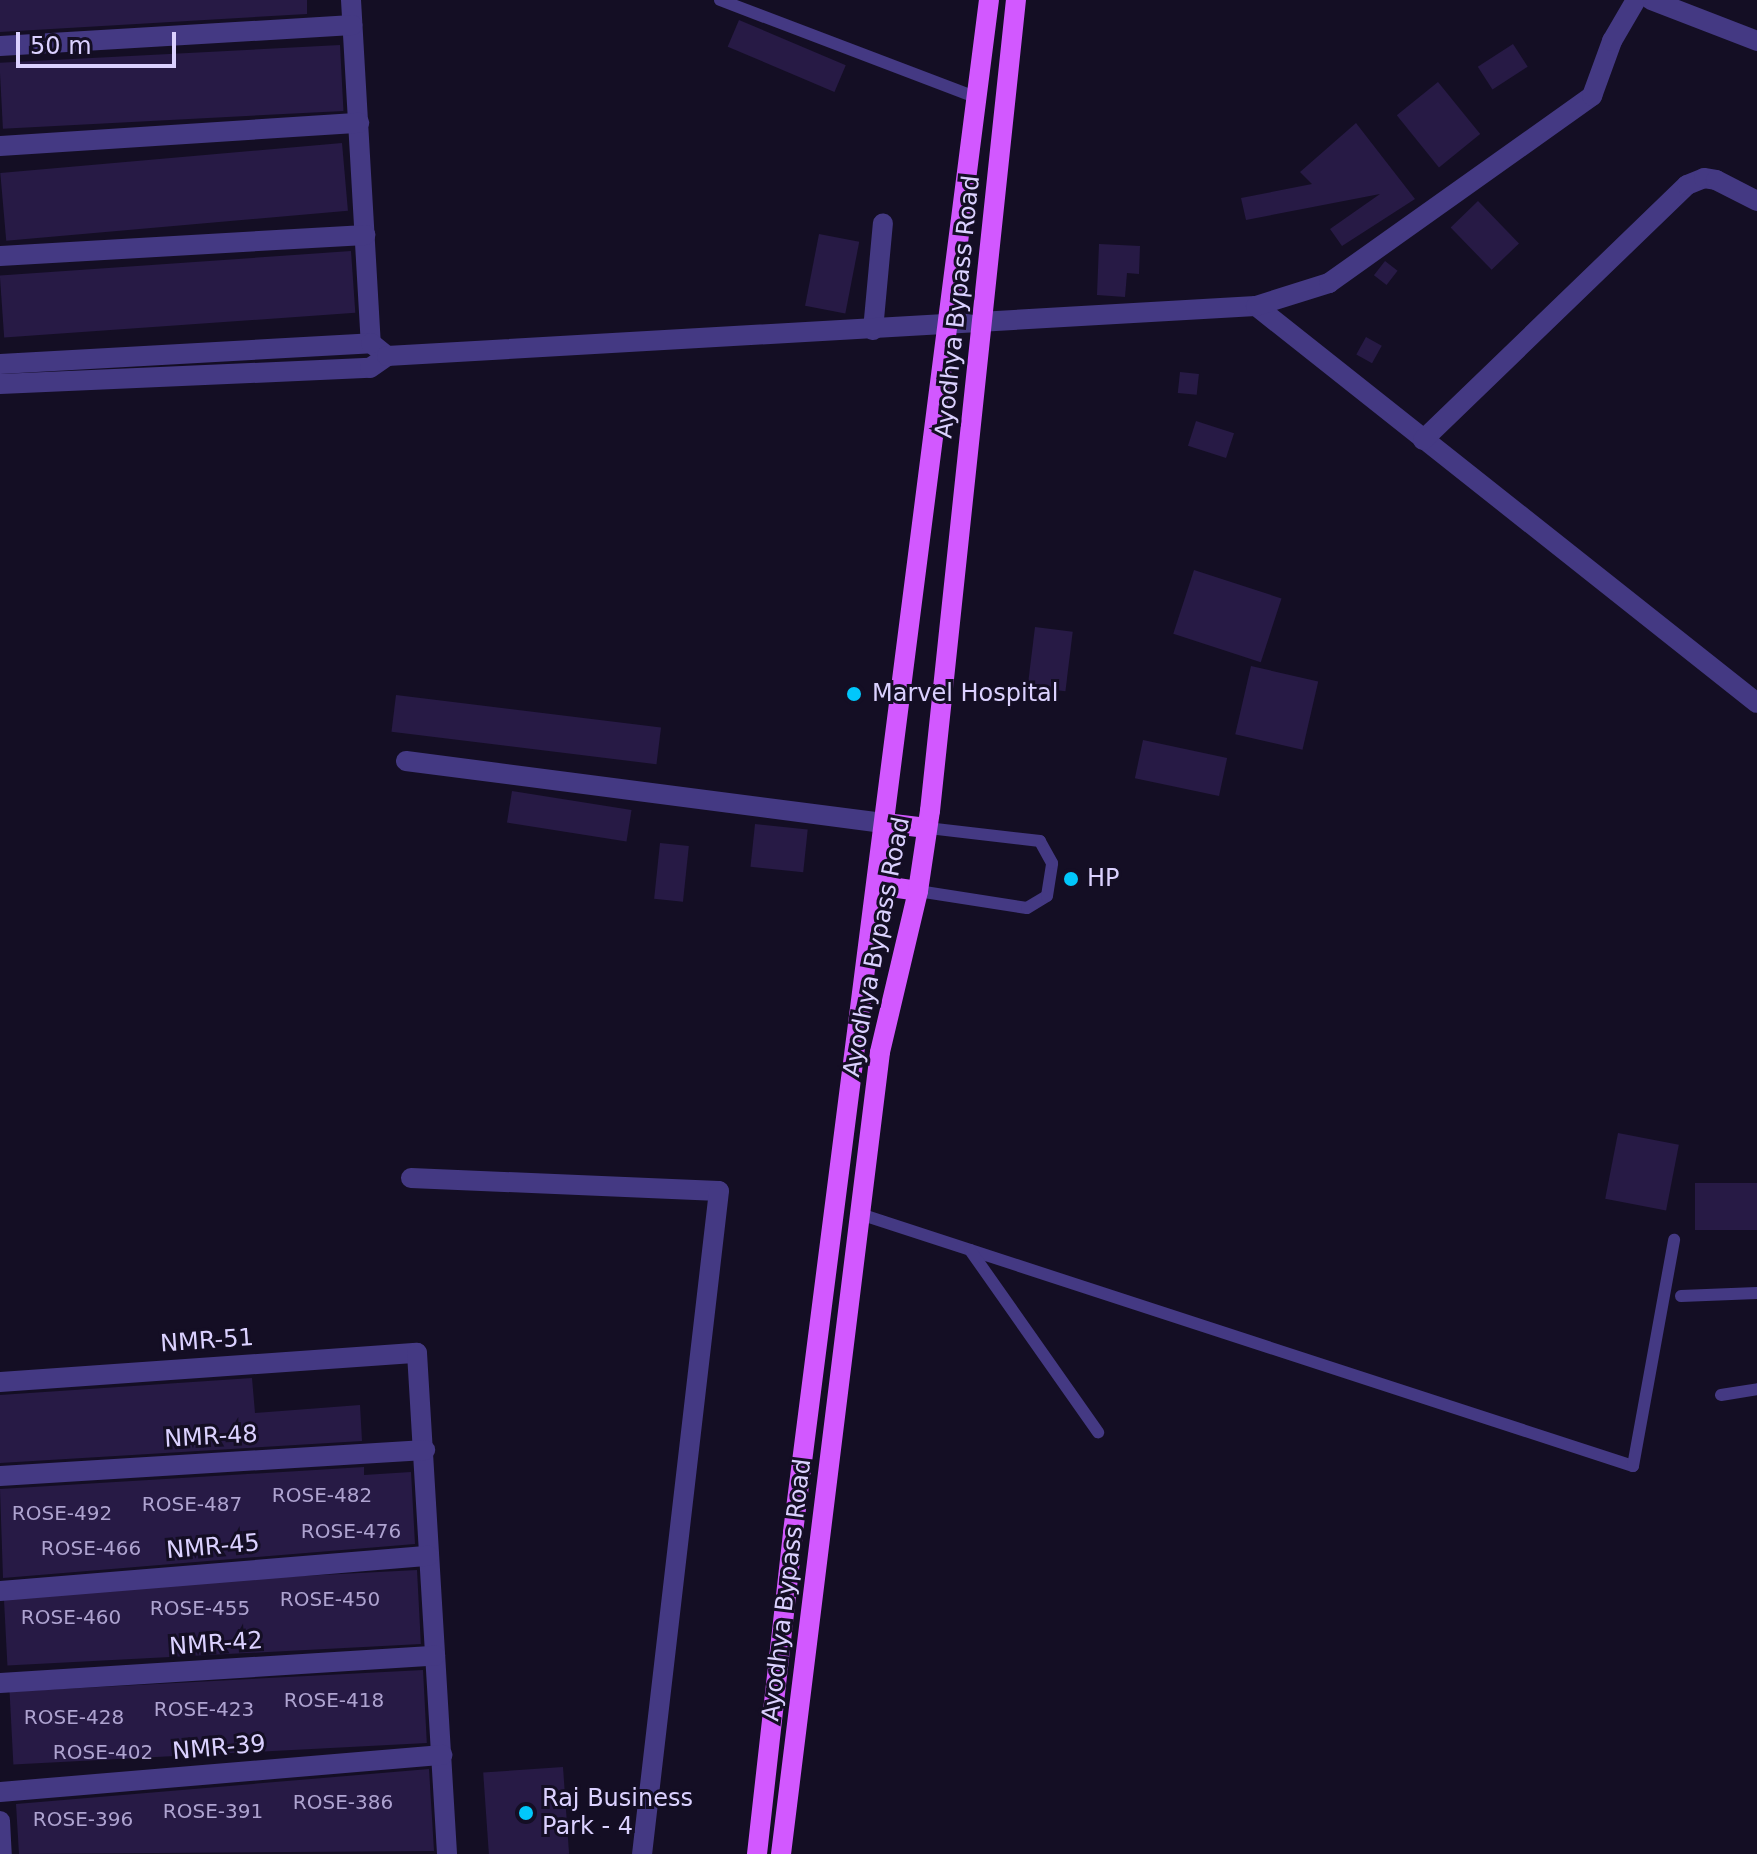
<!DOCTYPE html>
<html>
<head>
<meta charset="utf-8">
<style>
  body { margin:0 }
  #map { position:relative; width:1757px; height:1854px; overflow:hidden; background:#140e24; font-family:"DejaVu Sans",sans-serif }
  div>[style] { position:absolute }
  .building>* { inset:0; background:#271a45; transform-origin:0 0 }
  .service>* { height:12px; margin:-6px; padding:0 6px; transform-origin:6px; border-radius:6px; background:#443983 }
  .minor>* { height:20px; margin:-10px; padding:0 10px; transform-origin:10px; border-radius:10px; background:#443983 }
  .primary>* { height:20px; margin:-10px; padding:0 10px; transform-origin:10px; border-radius:10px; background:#d258ff }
  .dots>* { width:22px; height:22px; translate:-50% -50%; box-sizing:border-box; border:4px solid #140e24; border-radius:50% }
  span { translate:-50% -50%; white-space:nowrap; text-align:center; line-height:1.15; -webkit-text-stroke:6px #140e24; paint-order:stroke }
  .number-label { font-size:20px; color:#aea3d0 }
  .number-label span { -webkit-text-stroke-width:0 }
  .street-label { font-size:24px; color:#dbd1ff }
  .poi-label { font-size:24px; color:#dbd1ff }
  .left { translate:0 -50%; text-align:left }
  .scale { position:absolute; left:16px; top:32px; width:160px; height:36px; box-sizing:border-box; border:4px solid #dbd1ff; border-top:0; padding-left:10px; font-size:24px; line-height:28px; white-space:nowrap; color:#dbd1ff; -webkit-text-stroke:6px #140e24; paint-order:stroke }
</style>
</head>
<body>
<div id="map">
  <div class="building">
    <div style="clip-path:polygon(0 0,307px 0,307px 14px,0 32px)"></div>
    <div style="left:739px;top:20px;width:116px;height:29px;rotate:23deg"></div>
    <div style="left:1513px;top:44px;width:27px;height:42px;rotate:57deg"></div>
    <div style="left:340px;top:45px;width:66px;height:341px;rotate:87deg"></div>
    <div style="left:1438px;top:82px;width:67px;height:53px;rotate:51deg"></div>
    <div style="clip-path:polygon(1356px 123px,1415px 199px,1342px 246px,1330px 229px,1380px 194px,1246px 220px,1241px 198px,1312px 184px,1300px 172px)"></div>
    <div style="left:342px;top:143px;width:68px;height:343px;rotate:85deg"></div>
    <div style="left:1478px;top:201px;width:59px;height:38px;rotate:46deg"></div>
    <div style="left:819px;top:234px;width:41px;height:73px;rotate:11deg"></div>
    <div style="clip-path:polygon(1099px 244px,1140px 246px,1139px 274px,1127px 273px,1125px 297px,1097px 295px)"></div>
    <div style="left:351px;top:251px;width:62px;height:352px;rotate:86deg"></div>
    <div style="left:1385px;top:261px;width:16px;height:18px;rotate:38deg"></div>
    <div style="left:1366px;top:337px;width:18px;height:20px;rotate:29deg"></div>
    <div style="left:1180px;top:372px;width:19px;height:21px;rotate:6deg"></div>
    <div style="left:1196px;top:421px;width:40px;height:26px;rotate:18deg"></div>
    <div style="left:1194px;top:570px;width:92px;height:67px;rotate:18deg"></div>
    <div style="left:1035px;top:627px;width:38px;height:60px;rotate:7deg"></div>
    <div style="left:1251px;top:666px;width:69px;height:70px;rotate:13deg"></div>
    <div style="left:396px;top:695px;width:267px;height:37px;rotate:7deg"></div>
    <div style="left:1143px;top:740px;width:86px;height:39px;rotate:12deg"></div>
    <div style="left:512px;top:791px;width:121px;height:32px;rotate:9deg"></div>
    <div style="left:755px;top:824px;width:53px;height:43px;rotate:6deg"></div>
    <div style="left:660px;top:843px;width:29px;height:56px;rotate:6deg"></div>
    <div style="left:1618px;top:1133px;width:62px;height:67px;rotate:11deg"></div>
    <div style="left:1757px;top:1183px;width:47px;height:62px;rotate:90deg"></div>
    <div style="clip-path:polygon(252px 1378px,255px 1413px,360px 1405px,362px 1441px,0 1463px,0 1395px)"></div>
    <div style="clip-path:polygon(364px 1467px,364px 1475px,411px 1472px,415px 1544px,3px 1578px,0 1489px)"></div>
    <div style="left:417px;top:1570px;width:74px;height:414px;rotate:87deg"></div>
    <div style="left:423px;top:1670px;width:73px;height:414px;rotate:87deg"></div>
    <div style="left:563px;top:1767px;width:87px;height:80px;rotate:86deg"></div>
    <div style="clip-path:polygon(429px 1769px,434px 1851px,19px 1854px,16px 1804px)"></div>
  </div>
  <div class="service">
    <div style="left:720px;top:0;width:274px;rotate:20.8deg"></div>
    <div style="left:918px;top:891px;width:110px;rotate:8.9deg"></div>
    <div style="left:1027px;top:908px;width:23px;rotate:-31deg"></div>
    <div style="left:1047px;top:896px;width:33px;rotate:-81deg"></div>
    <div style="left:1052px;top:863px;width:25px;rotate:-119deg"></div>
    <div style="left:1040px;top:841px;width:114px;rotate:-173.4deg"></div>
    <div style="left:860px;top:1214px;width:813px;rotate:18.06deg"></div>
    <div style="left:1633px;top:1466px;width:230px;rotate:-79.7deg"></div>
    <div style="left:970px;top:1250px;width:223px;rotate:54.9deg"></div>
    <div style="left:1681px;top:1296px;width:76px;rotate:-2.3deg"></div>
    <div style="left:1721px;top:1395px;width:36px;rotate:-9deg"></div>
  </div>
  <div class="minor">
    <div style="left:351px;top:0;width:344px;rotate:86.7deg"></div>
    <div style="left:1651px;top:0;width:114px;rotate:21.1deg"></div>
    <div style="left:0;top:46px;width:353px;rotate:-3.4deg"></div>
    <div style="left:0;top:146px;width:360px;rotate:-3.7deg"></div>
    <div style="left:0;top:256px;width:366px;rotate:-3.3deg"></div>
    <div style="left:1256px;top:306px;width:639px;rotate:38.39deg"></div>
    <div style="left:873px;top:330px;width:107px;rotate:-84.7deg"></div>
    <div style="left:0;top:364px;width:372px;rotate:-3.2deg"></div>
    <div style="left:371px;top:343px;width:21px;rotate:39deg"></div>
    <div style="left:0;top:384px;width:370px;rotate:-2.5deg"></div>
    <div style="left:370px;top:368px;width:21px;rotate:-35deg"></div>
    <div style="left:387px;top:356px;width:870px;rotate:-3.29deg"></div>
    <div style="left:1256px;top:306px;width:77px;rotate:-17.5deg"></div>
    <div style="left:1329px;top:283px;width:323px;rotate:-35.4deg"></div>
    <div style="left:1592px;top:96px;width:59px;rotate:-70deg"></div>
    <div style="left:1612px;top:41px;width:48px;rotate:-59.7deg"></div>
    <div style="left:1423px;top:440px;width:367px;rotate:-44deg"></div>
    <div style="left:1687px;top:185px;width:18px;rotate:-22deg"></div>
    <div style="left:1704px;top:178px;width:12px;rotate:9deg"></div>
    <div style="left:1716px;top:180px;width:46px;rotate:27.1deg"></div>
    <div style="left:406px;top:761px;width:483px;rotate:7.4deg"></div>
    <div style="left:411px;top:1178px;width:308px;rotate:2.4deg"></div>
    <div style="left:719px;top:1191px;width:667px;rotate:96.62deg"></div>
    <div style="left:0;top:1382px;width:418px;rotate:-4deg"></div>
    <div style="left:417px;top:1353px;width:502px;rotate:86.57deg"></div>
    <div style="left:0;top:1476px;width:426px;rotate:-3.5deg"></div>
    <div style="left:0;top:1591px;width:430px;rotate:-4.7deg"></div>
    <div style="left:0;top:1683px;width:436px;rotate:-3.6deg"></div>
    <div style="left:0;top:1792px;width:444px;rotate:-4.8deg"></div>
    <div style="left:0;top:1821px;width:33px;rotate:87deg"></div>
  </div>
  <div class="primary">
    <div style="left:885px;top:823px;width:42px;rotate:6.8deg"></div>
    <div style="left:877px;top:885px;width:41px;rotate:8.3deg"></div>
    <div style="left:757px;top:1854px;width:324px;rotate:-83.6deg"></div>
    <div style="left:793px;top:1532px;width:1544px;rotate:-82.71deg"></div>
    <div style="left:781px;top:1854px;width:808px;rotate:-82.96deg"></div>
    <div style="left:880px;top:1052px;width:165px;rotate:-76.7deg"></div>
    <div style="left:918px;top:891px;width:81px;rotate:-81.5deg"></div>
    <div style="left:930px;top:811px;width:816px;rotate:-83.95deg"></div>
  </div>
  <div class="dots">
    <div style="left:854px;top:694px;background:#01c7fb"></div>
    <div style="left:1071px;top:879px;background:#01c7fb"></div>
    <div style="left:526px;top:1813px;background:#01c7fb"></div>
  </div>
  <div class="number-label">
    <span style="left:322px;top:1495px">ROSE-482</span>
    <span style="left:192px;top:1504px">ROSE-487</span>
    <span style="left:62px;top:1513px">ROSE-492</span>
    <span style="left:351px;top:1531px">ROSE-476</span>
    <span style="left:91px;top:1548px">ROSE-466</span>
    <span style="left:330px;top:1599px">ROSE-450</span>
    <span style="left:200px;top:1608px">ROSE-455</span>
    <span style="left:71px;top:1617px">ROSE-460</span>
    <span style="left:334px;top:1700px">ROSE-418</span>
    <span style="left:204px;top:1709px">ROSE-423</span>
    <span style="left:74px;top:1717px">ROSE-428</span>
    <span style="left:103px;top:1752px">ROSE-402</span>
    <span style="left:343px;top:1802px">ROSE-386</span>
    <span style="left:213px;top:1811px">ROSE-391</span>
    <span style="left:83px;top:1819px">ROSE-396</span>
  </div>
  <div class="street-label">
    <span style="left:958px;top:307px;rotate:-84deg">Ayodhya Bypass Road</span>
    <span style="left:877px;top:947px;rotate:-79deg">Ayodhya Bypass Road</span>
    <span style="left:207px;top:1341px;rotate:-4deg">NMR-51</span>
    <span style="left:211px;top:1437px;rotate:-3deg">NMR-48</span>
    <span style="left:213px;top:1547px;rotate:-5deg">NMR-45</span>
    <span style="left:787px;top:1590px;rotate:-83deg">Ayodhya Bypass Road</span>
    <span style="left:216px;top:1644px;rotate:-4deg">NMR-42</span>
    <span style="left:219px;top:1748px;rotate:-5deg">NMR-39</span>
  </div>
  <div class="poi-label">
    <span class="left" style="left:872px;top:694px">Marvel Hospital</span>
    <span class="left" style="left:1087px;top:879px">HP</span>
    <span class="left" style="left:542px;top:1813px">Raj Business<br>Park - 4</span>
  </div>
  <div class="scale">50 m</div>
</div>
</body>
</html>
